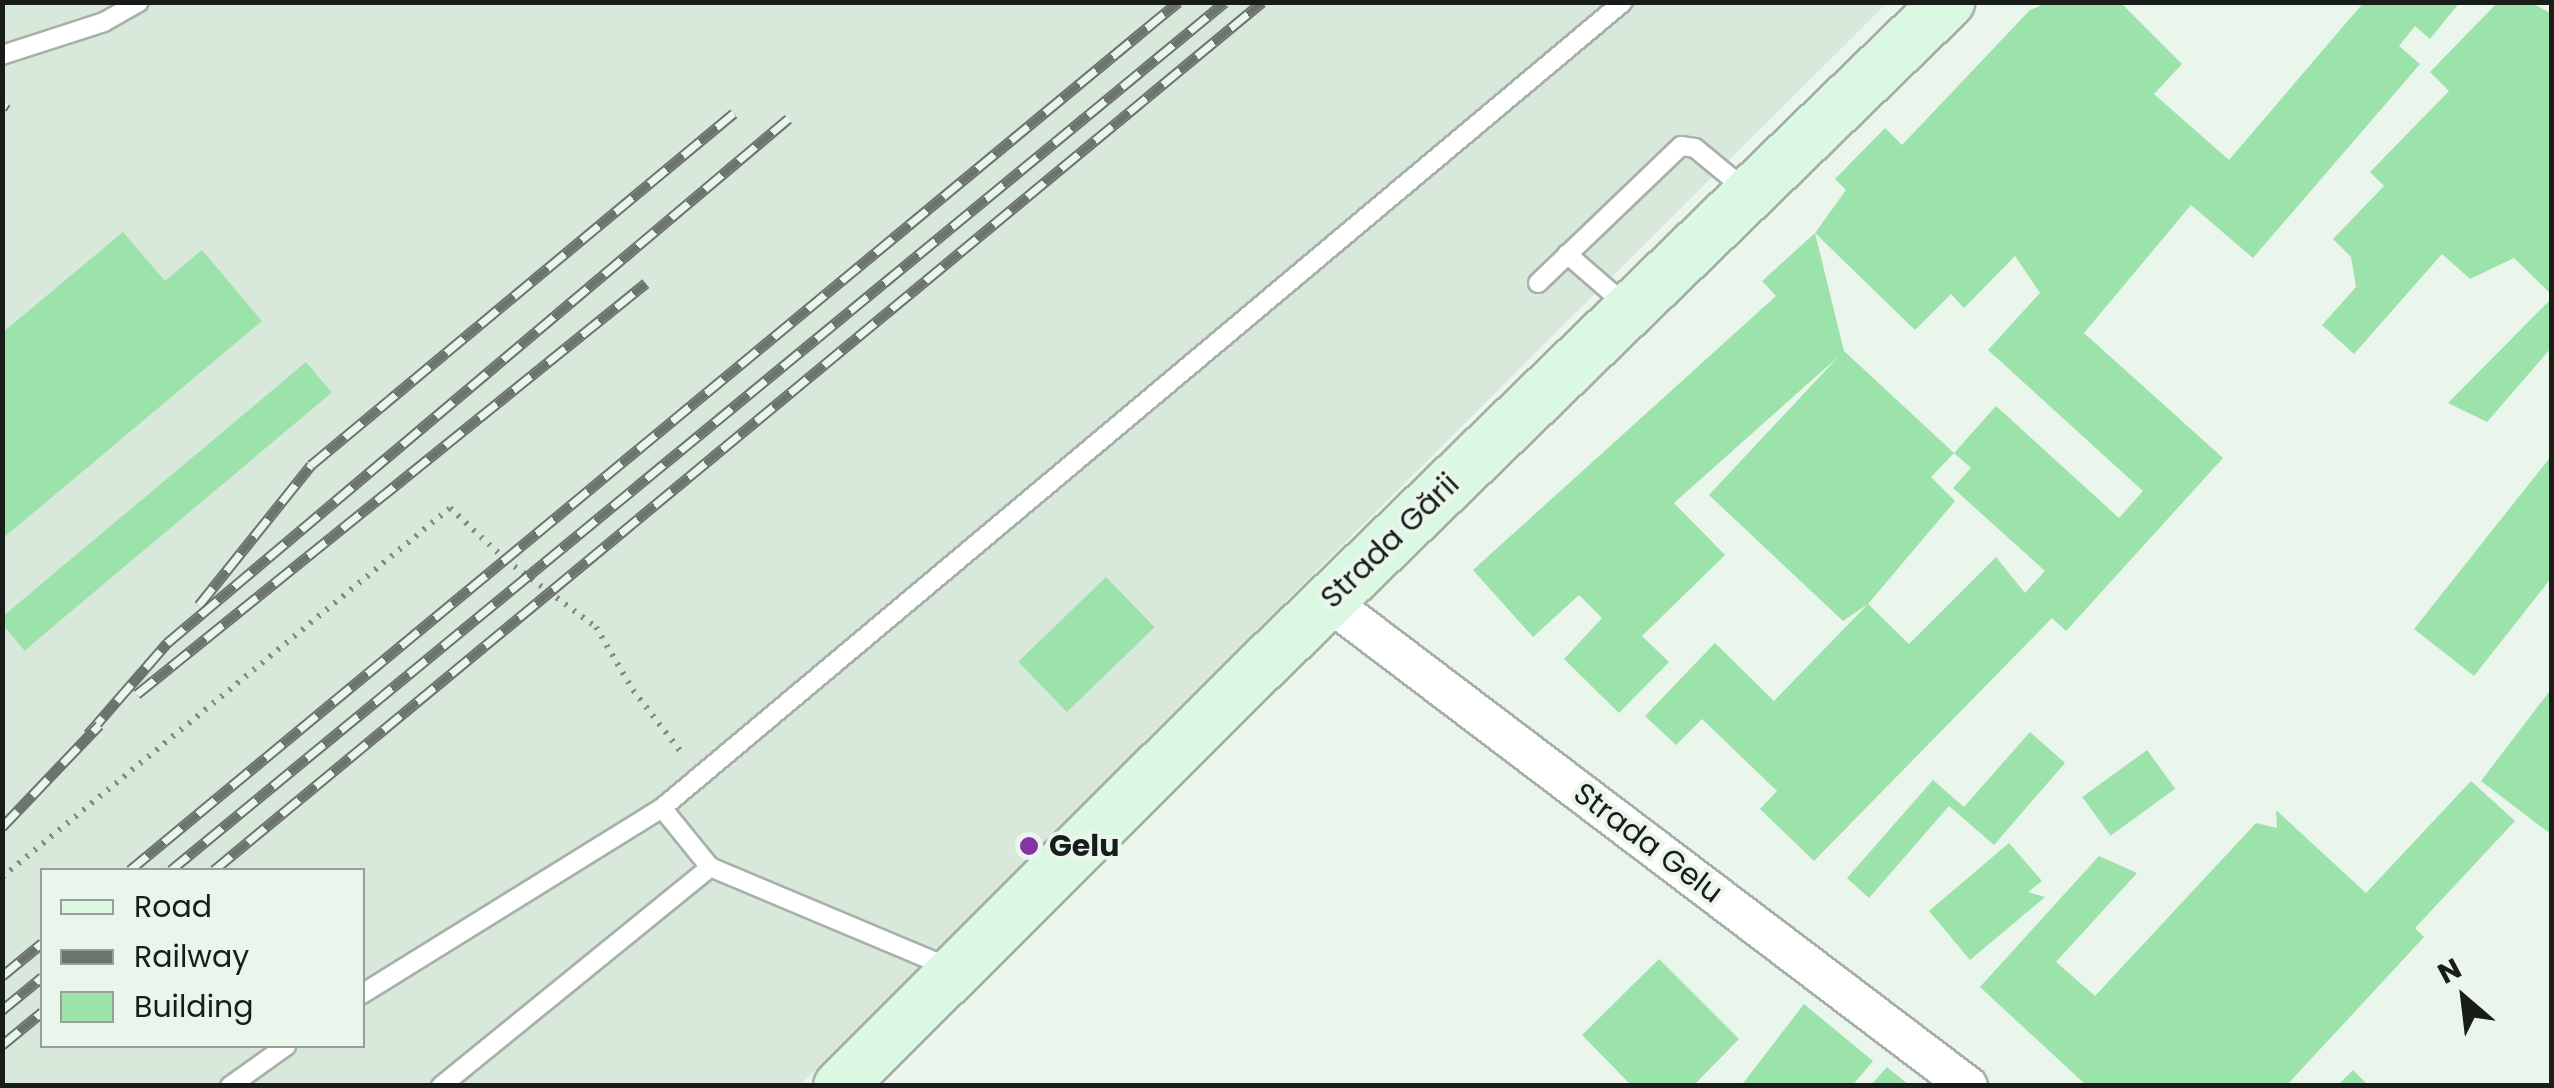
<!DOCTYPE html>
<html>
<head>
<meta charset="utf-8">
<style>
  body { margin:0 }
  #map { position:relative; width:2554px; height:1088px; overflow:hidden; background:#eaf5ec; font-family:Poppins,sans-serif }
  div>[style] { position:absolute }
  .built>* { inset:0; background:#d8e9db }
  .building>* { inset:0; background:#9be3aa; transform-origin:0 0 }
  .path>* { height:6px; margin-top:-3px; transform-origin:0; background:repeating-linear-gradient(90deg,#848c86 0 2.5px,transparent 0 10.5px) }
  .roads { filter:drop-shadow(2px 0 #a7b1a8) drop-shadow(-2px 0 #a7b1a8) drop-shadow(0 2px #a7b1a8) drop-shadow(0 -2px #a7b1a8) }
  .lane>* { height:18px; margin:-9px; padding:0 9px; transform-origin:9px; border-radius:9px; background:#fff }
  .street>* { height:38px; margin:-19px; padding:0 19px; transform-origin:19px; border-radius:19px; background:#fff }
  .secondary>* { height:52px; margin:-26px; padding:0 26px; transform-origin:26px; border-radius:26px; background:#daf8e2 }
  .rail>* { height:11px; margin-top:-5.5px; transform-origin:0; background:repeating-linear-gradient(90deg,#eaf5ec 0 22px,#6d736e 0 44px); box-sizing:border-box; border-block:2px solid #6d736e }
  .dots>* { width:28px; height:28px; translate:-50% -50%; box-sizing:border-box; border:5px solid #eaf5ec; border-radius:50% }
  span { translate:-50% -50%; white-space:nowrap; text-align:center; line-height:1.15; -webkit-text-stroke:8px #eaf5ec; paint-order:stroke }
  .street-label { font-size:30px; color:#191d1a }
  .poi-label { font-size:30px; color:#191d1a; font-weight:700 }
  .left { translate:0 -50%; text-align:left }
  .frame { position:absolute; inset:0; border:5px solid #191d1a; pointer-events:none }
  .legend { position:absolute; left:40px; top:868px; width:325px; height:180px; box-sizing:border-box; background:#eaf5ec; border:2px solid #969f98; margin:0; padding:12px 18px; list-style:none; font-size:30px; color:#191d1a }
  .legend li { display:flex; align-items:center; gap:20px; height:50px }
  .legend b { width:50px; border:2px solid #969f98 }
  .north { position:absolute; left:2414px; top:948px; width:100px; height:100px; -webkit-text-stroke:8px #eaf5ec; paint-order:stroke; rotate:332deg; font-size:28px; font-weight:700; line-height:40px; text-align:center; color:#191d1a }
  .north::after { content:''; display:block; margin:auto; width:35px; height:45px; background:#191d1a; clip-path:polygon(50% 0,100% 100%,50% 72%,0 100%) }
</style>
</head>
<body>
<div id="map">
  <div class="built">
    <div style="clip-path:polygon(evenodd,2px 3px,1887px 3px,799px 1086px,3px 1085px,2px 3px,42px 870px,362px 870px,362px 1046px,42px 1046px,42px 870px)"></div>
  </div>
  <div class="building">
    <div style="clip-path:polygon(2049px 2px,2120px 2px,2182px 64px,2154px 94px,2229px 160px,2364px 2px,2460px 2px,2430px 39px,2415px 26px,2399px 46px,2420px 64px,2253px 258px,2191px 205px,2084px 333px,2223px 458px,2066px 631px,2052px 618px,1814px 861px,1760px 809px,1777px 791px,1702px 719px,1676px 745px,1645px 716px,1715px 643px,1774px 701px,1868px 604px,1909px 644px,1996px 557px,2025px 593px,2045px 571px,1953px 488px,1971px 468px,1954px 453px,1996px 406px,2119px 518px,2143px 491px,1988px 350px,2040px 293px,2015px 256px,1964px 308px,1951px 294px,1915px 330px,1815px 233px,1846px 190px,1835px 179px,1885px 128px,1902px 145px,2030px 10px)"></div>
    <div style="clip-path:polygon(2498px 2px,2530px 2px,2552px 14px,2552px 295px,2514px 258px,2470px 279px,2442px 254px,2354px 354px,2322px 325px,2356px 287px,2351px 257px,2333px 239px,2384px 186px,2370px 172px,2449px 91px,2430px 72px)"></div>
    <div style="clip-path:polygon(123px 232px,165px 281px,202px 250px,262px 321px,2px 539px,2px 333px)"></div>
    <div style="clip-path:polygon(1815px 233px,1844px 351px,1954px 453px,1931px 477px,1955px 501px,1868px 604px,1843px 621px,1709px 495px,1839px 356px,1674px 503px,1725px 555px,1642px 636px,1669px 662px,1619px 713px,1564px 659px,1602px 618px,1579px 595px,1533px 637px,1473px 570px,1776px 296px,1762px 281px)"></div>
    <div style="clip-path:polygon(2552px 298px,2552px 347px,2487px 422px,2448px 403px)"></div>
    <div style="left:306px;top:362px;width:40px;height:401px;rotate:50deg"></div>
    <div style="clip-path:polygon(2552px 455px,2552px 577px,2474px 676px,2414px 629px)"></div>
    <div style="left:1106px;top:577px;width:70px;height:122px;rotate:46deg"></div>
    <div style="clip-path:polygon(2552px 688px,2552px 835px,2481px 781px)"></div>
    <div style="clip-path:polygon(2030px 732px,2065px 763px,1994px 845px,1949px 806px,1869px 898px,1847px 878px,1933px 780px,1964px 807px)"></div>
    <div style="left:2147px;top:750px;width:48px;height:80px;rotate:54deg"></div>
    <div style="clip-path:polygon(2471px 781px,2515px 821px,2415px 928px,2424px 937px,2286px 1086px,2087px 1086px,1980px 987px,2099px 856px,2137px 873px,2056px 962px,2095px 996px,2256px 823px,2277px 828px,2276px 810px,2366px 893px)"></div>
    <div style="clip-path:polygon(2009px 843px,2042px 881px,2028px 892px,2045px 897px,1970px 960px,1929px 911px)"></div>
    <div style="clip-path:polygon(1659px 959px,1739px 1039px,1693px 1086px,1632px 1086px,1582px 1035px)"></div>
    <div style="clip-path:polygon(1804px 1004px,1873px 1061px,1852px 1086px,1741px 1086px)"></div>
    <div style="clip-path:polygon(1887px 1067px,1910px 1086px,1870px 1086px)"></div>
    <div style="clip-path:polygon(2353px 1070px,2369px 1086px,2337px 1086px)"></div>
  </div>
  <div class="path">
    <div style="left:2px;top:877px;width:580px;rotate:-39.48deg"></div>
    <div style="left:450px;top:508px;width:76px;rotate:42.9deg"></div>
    <div style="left:506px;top:560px;width:112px;rotate:36.7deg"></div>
    <div style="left:596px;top:627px;width:73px;rotate:59.6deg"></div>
    <div style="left:633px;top:690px;width:83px;rotate:52.3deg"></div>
  </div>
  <div class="roads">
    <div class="lane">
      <div style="left:2px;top:55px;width:107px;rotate:-17.9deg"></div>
      <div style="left:104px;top:22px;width:40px;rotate:-29.7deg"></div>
      <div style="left:1567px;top:254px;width:79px;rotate:40.9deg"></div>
      <div style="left:1538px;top:283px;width:198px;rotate:-43.8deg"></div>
      <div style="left:1681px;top:146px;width:14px;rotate:8deg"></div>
      <div style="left:1695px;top:148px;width:66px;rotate:39.5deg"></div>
      <div style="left:662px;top:808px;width:76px;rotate:50.9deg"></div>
      <div style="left:710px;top:867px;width:258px;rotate:22.8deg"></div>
      <div style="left:362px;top:994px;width:353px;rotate:-31.8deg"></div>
      <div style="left:662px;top:808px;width:1254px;rotate:-39.99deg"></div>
      <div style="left:230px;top:1086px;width:69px;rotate:-35.5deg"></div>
      <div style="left:441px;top:1086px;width:347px;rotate:-39.1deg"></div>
    </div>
    <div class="street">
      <div style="left:1328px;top:601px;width:803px;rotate:37.16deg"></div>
    </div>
    <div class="secondary">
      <div style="left:840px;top:1086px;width:581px;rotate:-44.93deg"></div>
      <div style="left:1251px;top:676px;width:970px;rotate:-44.04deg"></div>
    </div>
  </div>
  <div class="rail">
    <div style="left:2px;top:108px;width:7px;rotate:-56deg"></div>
    <div style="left:199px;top:605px;width:179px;rotate:-51.3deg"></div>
    <div style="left:311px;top:465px;width:550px;rotate:-39.77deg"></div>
    <div style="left:137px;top:694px;width:654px;rotate:-38.92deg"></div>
    <div style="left:88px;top:734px;width:121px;rotate:-49deg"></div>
    <div style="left:167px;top:643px;width:813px;rotate:-40.16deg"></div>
    <div style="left:2px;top:827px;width:141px;rotate:-46.4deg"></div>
    <div style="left:130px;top:870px;width:1361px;rotate:-39.63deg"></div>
    <div style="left:171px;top:870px;width:1365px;rotate:-39.47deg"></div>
    <div style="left:214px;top:870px;width:1361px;rotate:-39.63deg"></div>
    <div style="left:2px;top:976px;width:52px;rotate:-39.5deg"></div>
    <div style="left:2px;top:1010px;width:52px;rotate:-39.5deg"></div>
    <div style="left:2px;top:1045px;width:52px;rotate:-39.5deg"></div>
  </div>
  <div class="dots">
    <div style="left:1029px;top:846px;background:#8534a3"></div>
  </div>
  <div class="street-label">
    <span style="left:1390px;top:541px;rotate:-44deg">Strada Gării</span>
    <span style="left:1648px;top:843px;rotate:37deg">Strada Gelu</span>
  </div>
  <div class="poi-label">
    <span class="left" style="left:1049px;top:846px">Gelu</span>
  </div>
  <div class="frame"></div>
  <ul class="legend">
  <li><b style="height:12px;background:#daf8e2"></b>Road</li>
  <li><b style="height:12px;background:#6d736e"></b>Railway</li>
  <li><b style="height:28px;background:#9be3aa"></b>Building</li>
  </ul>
  <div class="north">N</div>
</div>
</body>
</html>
